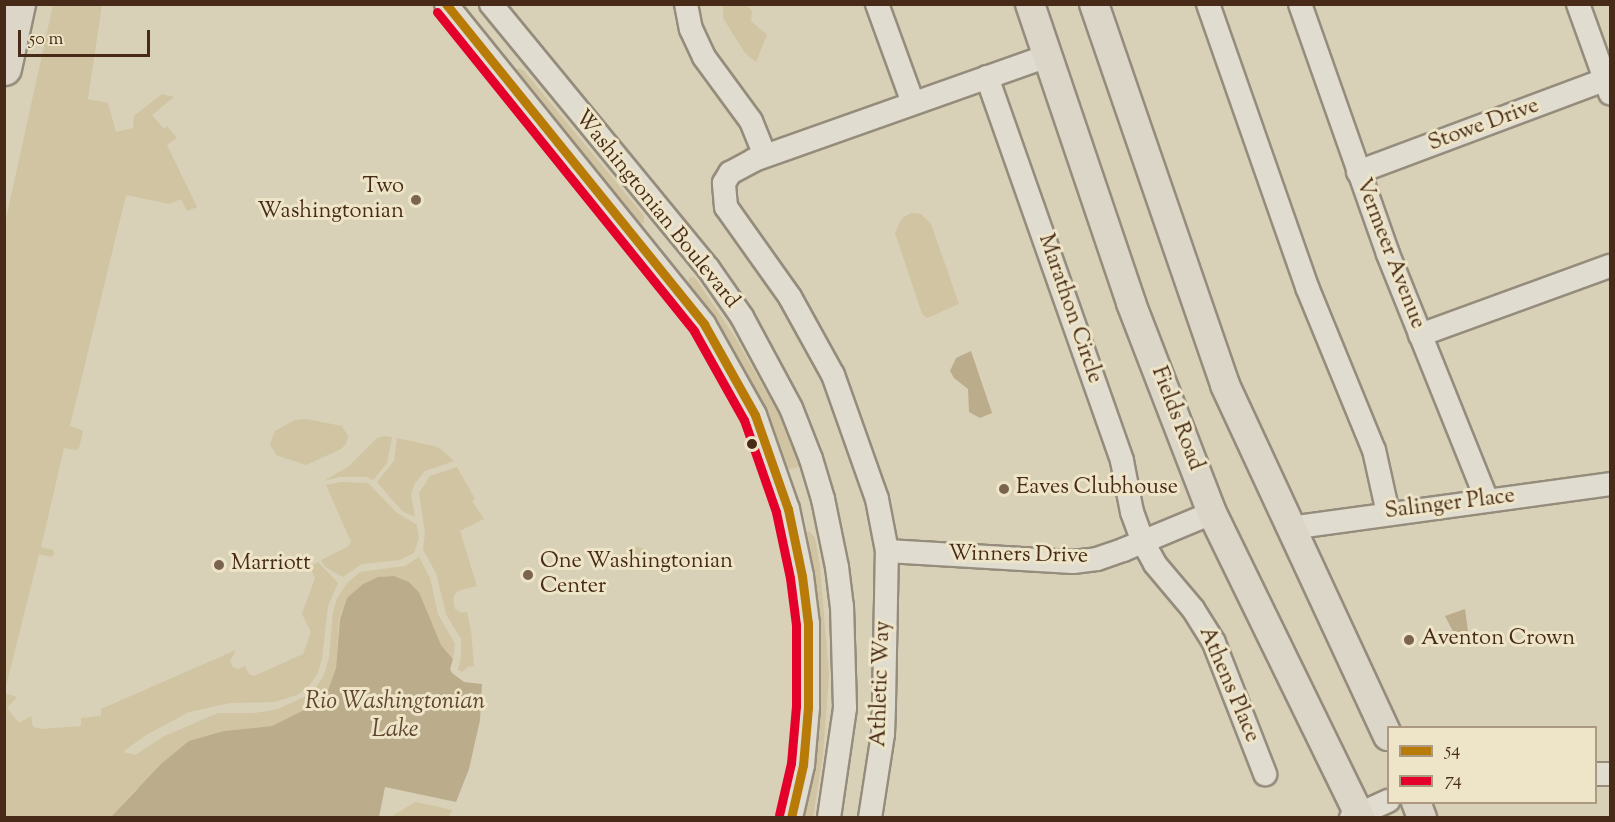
<!DOCTYPE html>
<html>
<head>
<meta charset="utf-8">
<style>
  body { margin:0 }
  #map { position:relative; width:1615px; height:822px; overflow:hidden; background:#d8d0b7; font-family:"Sorts Mill Goudy",serif }
  div>[style] { position:absolute }
  .green>* { inset:0; background:#d0c4a2 }
  .round { border-radius:50% }
  .water>* { inset:0; background:#bbac8b }
  .roads { filter:drop-shadow(2px 0 #958c7c) drop-shadow(-2px 0 #958c7c) drop-shadow(0 2px #958c7c) drop-shadow(0 -2px #958c7c) }
  .minor>* { height:22px; margin:-11px; padding:0 11px; transform-origin:11px; border-radius:11px; background:#e0dcd0 }
  .major>* { height:28px; margin:-14px; padding:0 14px; transform-origin:14px; border-radius:14px; background:#dbd6c8 }
  .highway>* { height:33px; margin:-16.5px; padding:0 16.5px; transform-origin:16.5px; border-radius:16.5px; background:#dbd6c8 }
  .bus-1>* { height:9px; margin:-4.5px; padding:0 4.5px; transform-origin:4.5px; border-radius:4.5px; background:#b97b08 }
  .bus-2>* { height:9px; margin:-4.5px; padding:0 4.5px; transform-origin:4.5px; border-radius:4.5px; background:#e4002b }
  .dots>* { width:16px; height:16px; translate:-50% -50%; box-sizing:border-box; border:3px solid #eee5c8; border-radius:50% }
  span { translate:-50% -50%; white-space:nowrap; text-align:center; line-height:1.15; -webkit-text-stroke:6px #eee5c8; paint-order:stroke }
  .street-label { font-size:22px; color:#472a17 }
  .poi-label { font-size:22px; color:#472a17 }
  .right { translate:-100% -50%; text-align:right }
  .left { translate:0 -50%; text-align:left }
  .water-label { font-size:24px; color:#61462f; font-style:italic }
  .frame { position:absolute; inset:0; border:6px solid #472a17; pointer-events:none }
  .legend { position:absolute; left:1387px; top:726px; width:210px; height:78px; box-sizing:border-box; background:#eee5c8; border:2px solid #ab9a81; margin:0; padding:8px 10px; list-style:none; font-size:18px; color:#472a17 }
  .legend li { display:flex; align-items:center; gap:12px; height:30px }
  .legend b { width:30px; border:2px solid #ab9a81 }
  .scale { position:absolute; left:18px; top:30px; width:132px; height:27px; box-sizing:border-box; border:3px solid #472a17; border-top:0; padding-left:8px; font-size:18px; line-height:21px; white-space:nowrap; color:#472a17; -webkit-text-stroke:4px #eee5c8; paint-order:stroke }
</style>
</head>
<body>
<div id="map">
  <div class="green">
    <div style="clip-path:polygon(53px 5px,102px 5px,88px 99px,108px 103px,116px 132px,133px 128px,134px 116px,162px 94px,174px 97px,152px 115px,164px 129px,167px 126px,177px 138px,167px 145px,197px 207px,187px 211px,181px 199px,169px 204px,126px 195px,70px 426px,83px 431px,79px 448px,76px 450px,64px 448px,41px 547px,53px 550px,54px 554px,51px 557px,39px 554px,5px 690px,5px 223px)"></div>
    <div style="clip-path:polygon(746px 5px,752px 11px,751px 21px,767px 35px,756px 62px,745px 53px,723px 18px,723px 6px)"></div>
    <div style="clip-path:polygon(518px 68px,524px 71px,644px 216px,644px 223px,638px 224px,514px 73px)"></div>
    <div style="clip-path:polygon(911px 213px,921px 214px,931px 224px,959px 304px,927px 318px,922px 314px,895px 233px,902px 218px)"></div>
    <div style="clip-path:polygon(690px 277px,695px 278px,735px 337px,801px 454px,802px 464px,796px 468px,788px 469px,783px 462px,735px 356px,687px 286px)"></div>
    <div style="clip-path:polygon(306px 419px,342px 426px,348px 436px,346px 444px,341px 449px,306px 465px,276px 455px,270px 444px,275px 431px,295px 420px)"></div>
    <div style="clip-path:polygon(384px 436px,392px 437px,387px 463px,373px 480px,366px 477px,339px 477px,324px 481px,349px 466px,377px 438px)"></div>
    <div style="clip-path:polygon(397px 438px,438px 447px,454px 461px,425px 471px,415px 483px,411px 494px,415px 517px,402px 511px,377px 482px,394px 461px)"></div>
    <div style="clip-path:polygon(457px 467px,475px 499px,472px 501px,484px 519px,460px 531px,477px 586px,457px 591px,453px 598px,455px 609px,462px 613px,467px 612px,471px 630px,474px 666px,468px 667px,462px 672px,458px 670px,461px 657px,461px 639px,446px 614px,436px 573px,423px 550px,425px 533px,419px 493px,430px 476px)"></div>
    <div style="clip-path:polygon(341px 482px,368px 483px,396px 512px,417px 525px,419px 538px,414px 553px,400px 560px,362px 564px,343px 577px,325px 567px,321px 560px,347px 547px,351px 542px,326px 485px)"></div>
    <div style="clip-path:polygon(809px 531px,815px 538px,820px 567px,829px 675px,823px 754px,813px 817px,801px 818px,804px 535px)"></div>
    <div class="round" style="left:626px;top:547px;width:22px;height:22px"></div>
    <div style="clip-path:polygon(419px 557px,430px 578px,438px 614px,455px 644px,453px 658px,441px 645px,419px 592px,409px 582px,394px 576px,378px 577px,363px 584px,347px 598px,339px 619px,336px 668px,327px 693px,302px 711px,272px 726px,224px 731px,135px 790px,111px 817px,5px 818px,5px 693px,17px 697px,7px 708px,19px 723px,31px 716px,33px 727px,41px 729px,81px 726px,81px 718px,101px 716px,101px 709px,236px 650px,230px 661px,233px 667px,238px 669px,245px 666px,249px 674px,254px 676px,303px 654px,311px 632px,302px 614px,315px 578px,310px 567px,318px 562px,338px 583px,328px 606px,322px 659px,317px 675px,307px 688px,297px 695px,275px 702px,230px 703px,189px 712px,146px 735px,123px 752px,135px 755px,165px 736px,218px 713px,255px 713px,278px 709px,311px 694px,323px 677px,329px 658px,333px 612px,337px 598px,348px 582px,360px 572px,405px 566px)"></div>
    <div style="clip-path:polygon(415px 802px,435px 806px,452px 810px,449px 817px,391px 817px)"></div>
  </div>
  <div class="water">
    <div style="clip-path:polygon(971px 351px,992px 413px,980px 418px,969px 412px,968px 389px,954px 378px,950px 371px,956px 358px)"></div>
    <div style="clip-path:polygon(394px 576px,409px 582px,419px 592px,441px 645px,453px 659px,450px 669px,452px 673px,464px 682px,482px 684px,480px 720px,469px 769px,456px 802px,385px 787px,379px 817px,111px 817px,161px 764px,189px 741px,224px 731px,272px 726px,302px 711px,327px 693px,336px 668px,340px 619px,347px 598px,363px 584px,378px 577px)"></div>
    <div style="clip-path:polygon(1465px 609px,1469px 639px,1459px 643px,1445px 616px)"></div>
  </div>
  <div class="roads">
    <div class="minor">
      <div style="left:446px;top:4px;width:411px;rotate:51.1deg"></div>
      <div style="left:704px;top:324px;width:104px;rotate:60.7deg"></div>
      <div style="left:755px;top:415px;width:100px;rotate:70.7deg"></div>
      <div style="left:788px;top:509px;width:68px;rotate:78.2deg"></div>
      <div style="left:802px;top:576px;width:48px;rotate:82.9deg"></div>
      <div style="left:808px;top:624px;width:83px;rotate:90deg"></div>
      <div style="left:808px;top:707px;width:58px;rotate:94.9deg"></div>
      <div style="left:803px;top:765px;width:54px;rotate:102.8deg"></div>
      <div style="left:491px;top:4px;width:342px;rotate:50.6deg"></div>
      <div style="left:708px;top:268px;width:60px;rotate:55.2deg"></div>
      <div style="left:742px;top:317px;width:103px;rotate:61.7deg"></div>
      <div style="left:791px;top:408px;width:55px;rotate:68.6deg"></div>
      <div style="left:811px;top:459px;width:42px;rotate:73.3deg"></div>
      <div style="left:823px;top:499px;width:69px;rotate:78.4deg"></div>
      <div style="left:837px;top:567px;width:39px;rotate:83deg"></div>
      <div style="left:842px;top:606px;width:102px;rotate:88.3deg"></div>
      <div style="left:845px;top:708px;width:111px;rotate:98.3deg"></div>
      <div style="left:686px;top:4px;width:25px;rotate:79deg"></div>
      <div style="left:691px;top:29px;width:31px;rotate:65deg"></div>
      <div style="left:704px;top:57px;width:79px;rotate:53.7deg"></div>
      <div style="left:751px;top:121px;width:37px;rotate:68deg"></div>
      <div style="left:877px;top:4px;width:105px;rotate:70deg"></div>
      <div style="left:1208px;top:4px;width:300px;rotate:70.7deg"></div>
      <div style="left:1307px;top:287px;width:176px;rotate:67.7deg"></div>
      <div style="left:1374px;top:450px;width:65px;rotate:77.5deg"></div>
      <div style="left:1300px;top:4px;width:265px;rotate:70.6deg"></div>
      <div style="left:1388px;top:254px;width:265px;rotate:68.1deg"></div>
      <div style="left:1578px;top:4px;width:95px;rotate:70.2deg"></div>
      <div style="left:987px;top:77px;width:407px;rotate:70.6deg"></div>
      <div style="left:1122px;top:461px;width:52px;rotate:78.9deg"></div>
      <div style="left:1132px;top:512px;width:32px;rotate:70deg"></div>
      <div style="left:1143px;top:542px;width:25px;rotate:61deg"></div>
      <div style="left:1155px;top:564px;width:59px;rotate:49.8deg"></div>
      <div style="left:1193px;top:609px;width:40px;rotate:58deg"></div>
      <div style="left:1214px;top:643px;width:141px;rotate:68.7deg"></div>
      <div style="left:1358px;top:172px;width:269px;rotate:-20.5deg"></div>
      <div style="left:1420px;top:335px;width:202px;rotate:-20deg"></div>
      <div style="left:1290px;top:528px;width:323px;rotate:-7.8deg"></div>
      <div style="left:887px;top:551px;width:186px;rotate:3.4deg"></div>
      <div style="left:1073px;top:562px;width:24px;rotate:-7deg"></div>
      <div style="left:1097px;top:559px;width:28px;rotate:-19deg"></div>
      <div style="left:1123px;top:550px;width:96px;rotate:-22.6deg"></div>
      <div style="left:1596px;top:774px;width:14px"></div>
      <div style="left:870px;top:818px;width:85px;rotate:-81.2deg"></div>
      <div style="left:883px;top:734px;width:31px;rotate:-88deg"></div>
      <div style="left:884px;top:703px;width:152px;rotate:-88.9deg"></div>
      <div style="left:887px;top:551px;width:53px;rotate:-100.9deg"></div>
      <div style="left:877px;top:499px;width:132px;rotate:-109.5deg"></div>
      <div style="left:833px;top:375px;width:89px;rotate:-118.9deg"></div>
      <div style="left:790px;top:297px;width:110px;rotate:-125.4deg"></div>
      <div style="left:726px;top:207px;width:24px;rotate:-95deg"></div>
      <div style="left:724px;top:183px;width:12px;rotate:-59deg"></div>
      <div style="left:730px;top:173px;width:27px;rotate:-28deg"></div>
      <div style="left:754px;top:160px;width:312px;rotate:-19.5deg"></div>
      <div style="left:1351px;top:818px;width:41px;rotate:-24.7deg"></div>
    </div>
    <div class="major">
      <div style="left:1030px;top:4px;width:316px;rotate:71.3deg"></div>
      <div style="left:1131px;top:303px;width:225px;rotate:68.9deg"></div>
      <div style="left:1212px;top:513px;width:339px;rotate:64deg"></div>
      <div style="left:1094px;top:4px;width:403px;rotate:71deg"></div>
      <div style="left:1225px;top:385px;width:387px;rotate:65.1deg"></div>
      <div style="left:1416px;top:802px;width:17px;rotate:69deg"></div>
    </div>
    <div class="highway">
      <div style="left:4px;top:68px;width:66px;rotate:-77.7deg"></div>
    </div>
  </div>
  <div class="bus-1">
    <div style="left:446px;top:4px;width:411px;rotate:51.1deg"></div>
    <div style="left:704px;top:324px;width:104px;rotate:60.7deg"></div>
    <div style="left:755px;top:415px;width:100px;rotate:70.7deg"></div>
    <div style="left:788px;top:509px;width:68px;rotate:78.2deg"></div>
    <div style="left:802px;top:576px;width:48px;rotate:82.9deg"></div>
    <div style="left:808px;top:624px;width:83px;rotate:90deg"></div>
    <div style="left:808px;top:707px;width:58px;rotate:94.9deg"></div>
    <div style="left:803px;top:765px;width:54px;rotate:102.8deg"></div>
  </div>
  <div class="bus-2">
    <div style="left:437px;top:12px;width:410px;rotate:51.1deg"></div>
    <div style="left:694px;top:331px;width:102px;rotate:60.7deg"></div>
    <div style="left:744px;top:420px;width:97px;rotate:70.8deg"></div>
    <div style="left:776px;top:512px;width:67px;rotate:78deg"></div>
    <div style="left:790px;top:578px;width:47px;rotate:82.7deg"></div>
    <div style="left:796px;top:625px;width:81px;rotate:90deg"></div>
    <div style="left:796px;top:706px;width:57px;rotate:95deg"></div>
    <div style="left:791px;top:763px;width:53px;rotate:103deg"></div>
  </div>
  <div class="dots">
    <div style="left:416px;top:200px;background:#7a644f"></div>
    <div style="left:752px;top:444px;background:#472a17"></div>
    <div style="left:1004px;top:489px;background:#7a644f"></div>
    <div style="left:219px;top:565px;background:#7a644f"></div>
    <div style="left:528px;top:575px;background:#7a644f"></div>
    <div style="left:1409px;top:640px;background:#7a644f"></div>
  </div>
  <div class="street-label">
    <span style="left:1484px;top:126px;rotate:-20deg">Stowe Drive</span>
    <span style="left:656px;top:210px;rotate:51deg">Washingtonian Boulevard</span>
    <span style="left:1389px;top:254px;rotate:69deg">Vermeer Avenue</span>
    <span style="left:1069px;top:309px;rotate:71deg">Marathon Circle</span>
    <span style="left:1176px;top:419px;rotate:69deg">Fields Road</span>
    <span style="left:1450px;top:505px;rotate:-7deg">Salinger Place</span>
    <span style="left:1018px;top:556px;rotate:1deg">Winners Drive</span>
    <span style="left:882px;top:684px;rotate:-88deg">Athletic Way</span>
    <span style="left:1228px;top:685px;rotate:67deg">Athens Place</span>
  </div>
  <div class="poi-label">
    <span class="right" style="left:404px;top:200px">Two<br>Washingtonian</span>
    <span class="left" style="left:1016px;top:489px">Eaves Clubhouse</span>
    <span class="left" style="left:540px;top:575px">One Washingtonian<br>Center</span>
    <span class="left" style="left:231px;top:565px">Marriott</span>
    <span class="left" style="left:1421px;top:640px">Aventon Crown</span>
  </div>
  <div class="water-label">
    <span style="left:395px;top:717px">Rio Washingtonian<br>Lake</span>
  </div>
  <div class="frame"></div>
  <ul class="legend">
  <li><b style="height:8px;background:#b97b08"></b>54</li>
  <li><b style="height:8px;background:#e4002b"></b>74</li>
  </ul>
  <div class="scale">50 m</div>
</div>
</body>
</html>
